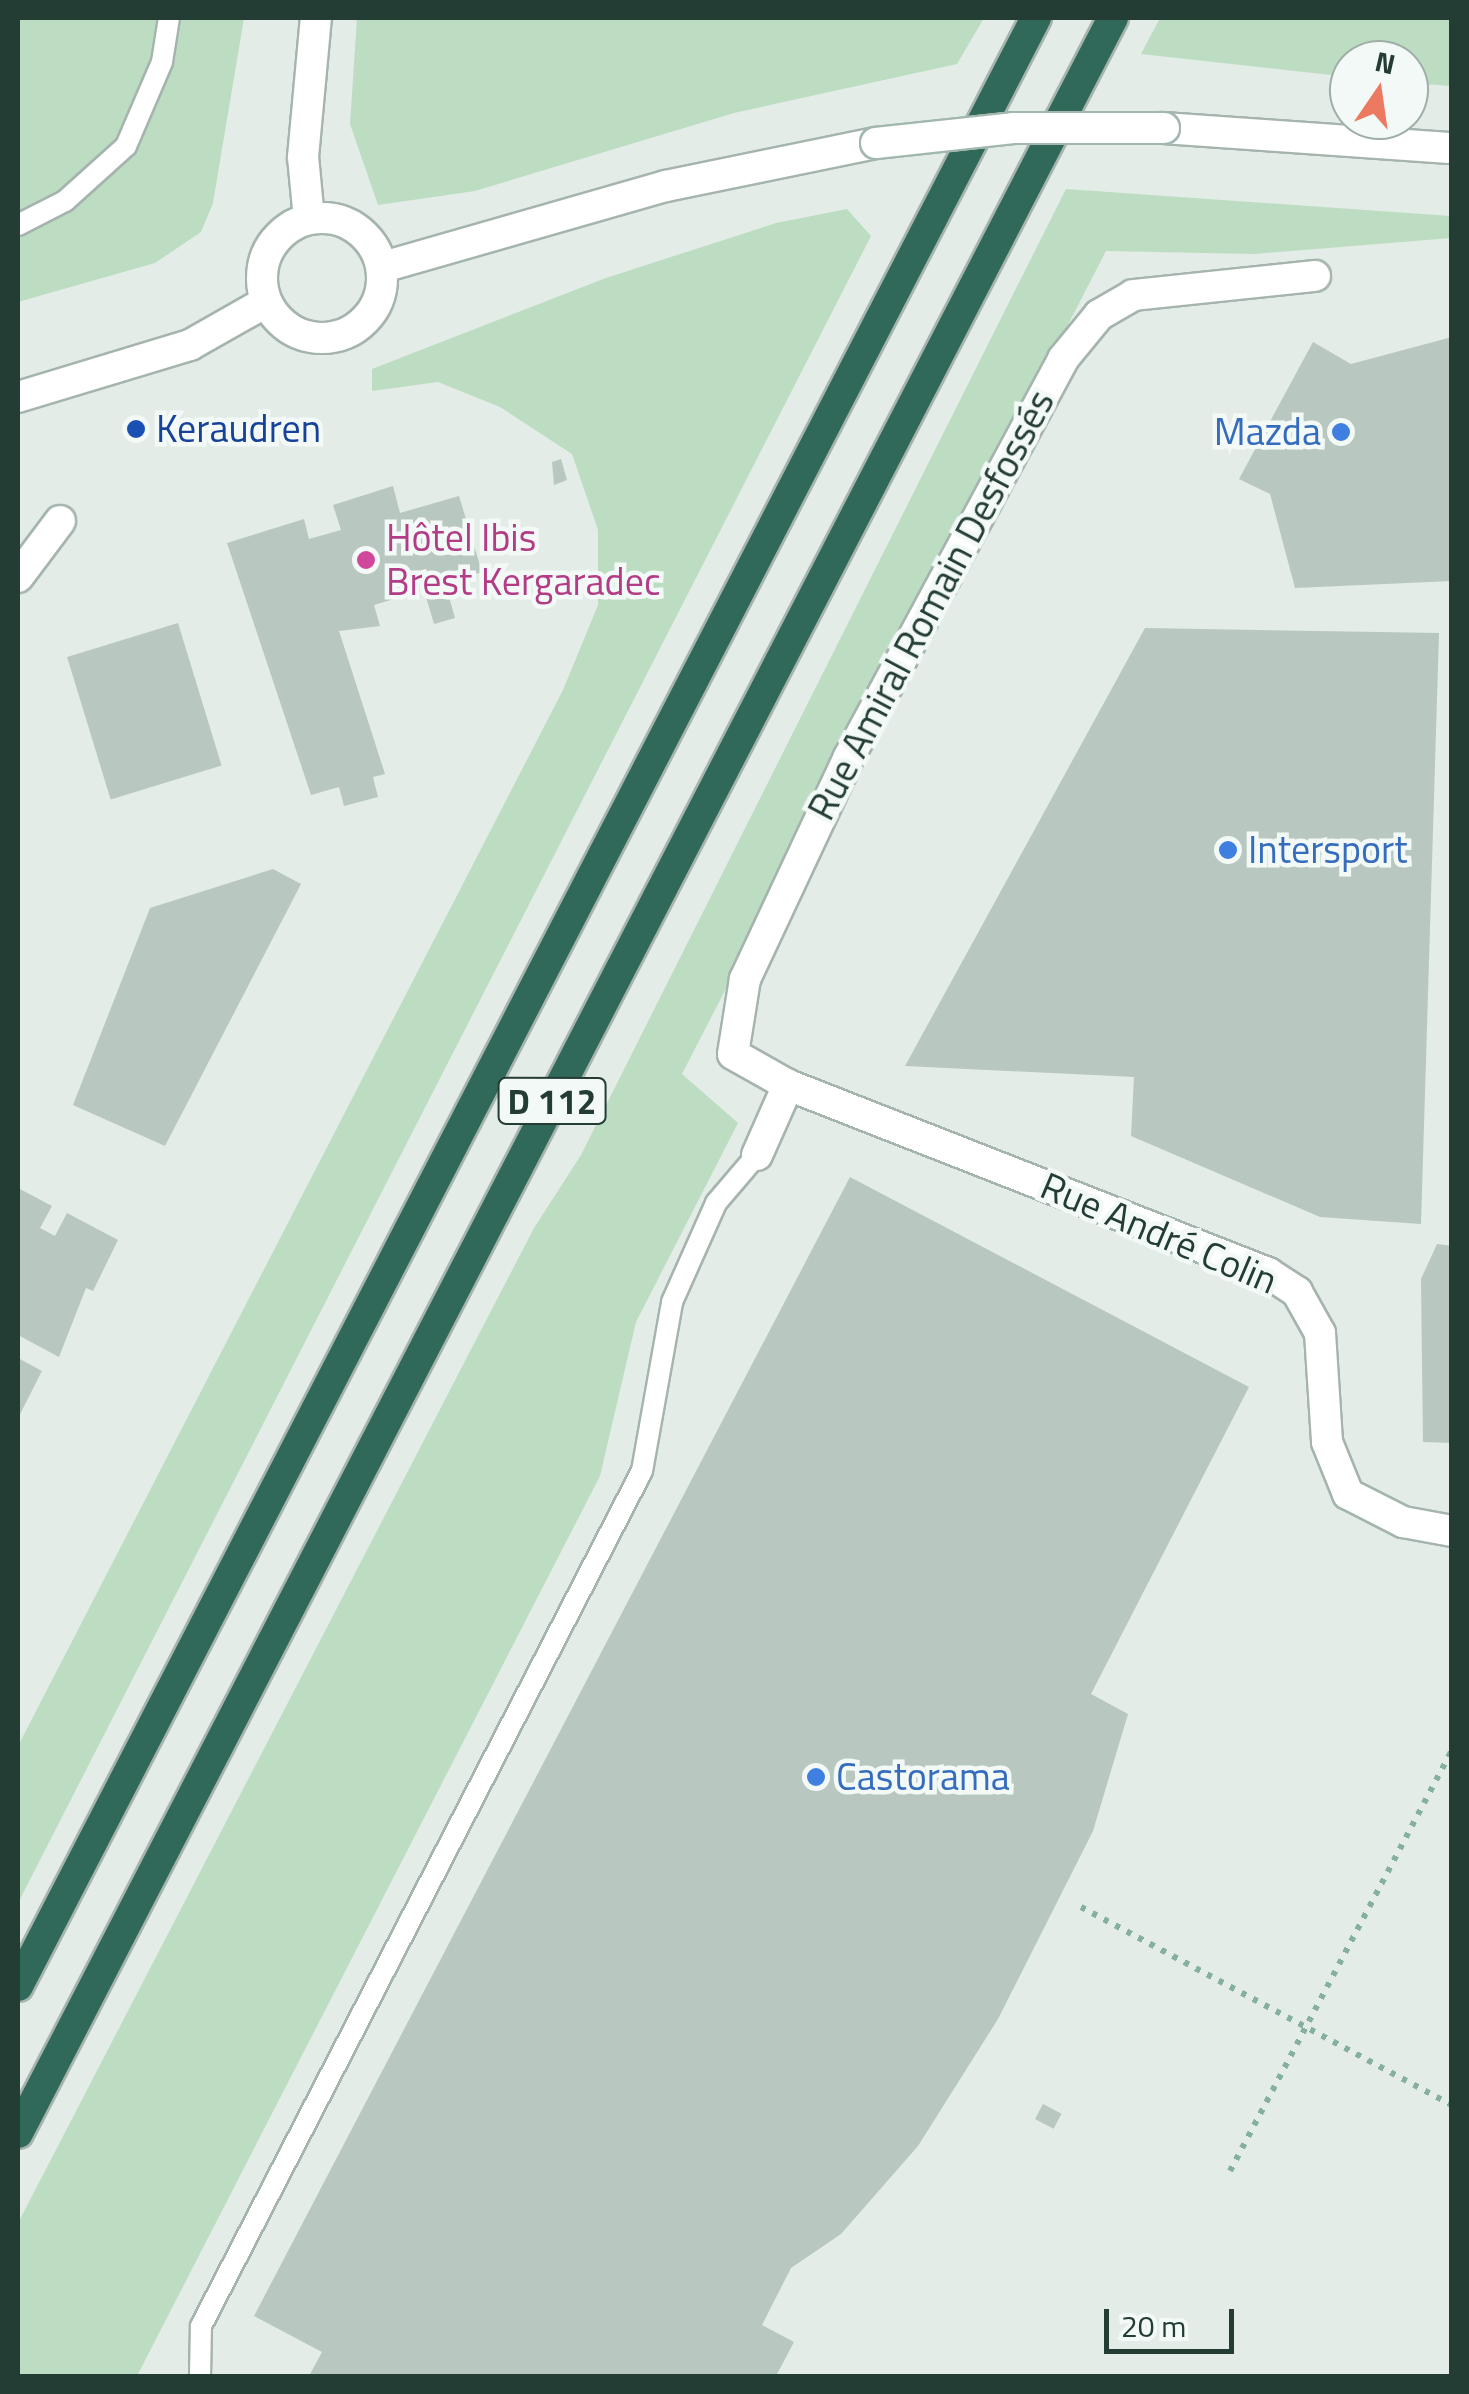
<!DOCTYPE html>
<html>
<head>
<meta charset="utf-8">
<style>
  body { margin:0 }
  #map { position:relative; width:1469px; height:2394px; overflow:hidden; background:#e3ece7; font-family:"Titillium Web",sans-serif }
  div>[style] { position:absolute }
  .green>* { inset:0; background:#bdddc3 }
  .building>* { inset:0; background:#b8c7c0; transform-origin:0 0 }
  .path>* { height:6px; margin-top:-3px; transform-origin:0; background:repeating-linear-gradient(90deg,#85af9f 0 5px,transparent 0 13px) }
  .roads { filter:drop-shadow(2px 0 #a6b4ae) drop-shadow(-2px 0 #a6b4ae) drop-shadow(0 2px #a6b4ae) drop-shadow(0 -2px #a6b4ae) }
  .lane>* { height:20px; margin:-10px; padding:0 10px; transform-origin:10px; border-radius:10px; background:#fff }
  .street>* { height:30px; margin:-15px; padding:0 15px; transform-origin:15px; border-radius:15px; background:#fff }
  .secondary>* { height:30px; margin:-15px; padding:0 15px; transform-origin:15px; border-radius:15px; background:#fff }
  .secondary>.ring { margin:-15px; padding:0; box-sizing:content-box; background:none; border:30px solid #fff; border-radius:50% }
  .highway>* { height:30px; margin:-15px; padding:0 15px; transform-origin:15px; border-radius:15px; background:#306859 }
  .bridges { filter:drop-shadow(2px 0 #a2b8af) drop-shadow(-2px 0 #a2b8af) drop-shadow(0 2px #a2b8af) drop-shadow(0 -2px #a2b8af) }
  .secondary-bridge>* { height:30px; margin:-15px; padding:0 15px; transform-origin:15px; border-radius:15px; background:#fff }
  .dots>* { width:28px; height:28px; translate:-50% -50%; box-sizing:border-box; border:5px solid #f3f9f6; border-radius:50% }
  span { translate:-50% -50%; white-space:nowrap; text-align:center; line-height:1.15; -webkit-text-stroke:9px #f3f9f6; paint-order:stroke }
  .shield-label span { padding:2px 8px; background:#f3f9f6; border:2px solid; border-radius:8px; -webkit-text-stroke-width:0 }
  .shield-label { font-size:35px; color:#233d34; font-weight:700 }
  .transit-label { font-size:38px; color:#164399 }
  .left { translate:0 -50%; text-align:left }
  .shop-label { font-size:38px; color:#366cbe }
  .right { translate:-100% -50%; text-align:right }
  .hotel-label { font-size:38px; color:#b23c85 }
  .street-label { font-size:38px; color:#233d34 }
  .frame { position:absolute; inset:0; border:20px solid #233d34; pointer-events:none }
  .north { position:absolute; left:1329px; top:40px; width:100px; height:100px; box-sizing:border-box; background:#f3f9f6; border:2px solid #a0aea8; border-radius:50%; rotate:13deg; font-size:28px; font-weight:700; line-height:40px; text-align:center; color:#233d34 }
  .north::after { content:''; display:block; margin:auto; width:35px; height:45px; background:#ed7961; clip-path:polygon(50% 0,100% 100%,50% 72%,0 100%) }
  .scale { position:absolute; left:1104px; top:2309px; width:130px; height:45px; box-sizing:border-box; border:5px solid #233d34; border-top:0; padding-left:12px; font-size:30px; line-height:35px; white-space:nowrap; color:#233d34; -webkit-text-stroke:8px #f3f9f6; paint-order:stroke }
</style>
</head>
<body>
<div id="map">
  <div class="green">
    <div style="clip-path:polygon(18px 18px,244px 18px,213px 203px,201px 232px,155px 263px,18px 302px)"></div>
    <div style="clip-path:polygon(357px 18px,984px 18px,957px 64px,734px 113px,475px 191px,378px 205px,350px 124px)"></div>
    <div style="clip-path:polygon(1160px 18px,1451px 18px,1451px 86px,1409px 83px,1409px 60px,1349px 60px,1349px 77px,1141px 54px)"></div>
    <div style="clip-path:polygon(1066px 189px,1451px 216px,1451px 238px,1255px 254px,1106px 251px,682px 1074px,738px 1123px,636px 1322px,600px 1476px,137px 2376px,18px 2376px,18px 2223px,534px 1228px,581px 1155px)"></div>
    <div style="clip-path:polygon(847px 209px,871px 236px,18px 1903px,18px 1746px,563px 690px,598px 605px,598px 530px,572px 454px,500px 407px,438px 382px,372px 391px,372px 369px,606px 278px,776px 223px)"></div>
  </div>
  <div class="building">
    <div style="clip-path:polygon(1452px 337px,1452px 581px,1295px 588px,1270px 494px,1239px 479px,1313px 342px,1351px 364px)"></div>
    <div style="clip-path:polygon(561px 459px,567px 480px,554px 485px,552px 462px)"></div>
    <div style="clip-path:polygon(393px 486px,400px 513px,459px 496px,482px 572px,445px 583px,455px 618px,434px 624px,424px 590px,374px 605px,380px 626px,339px 631px,385px 774px,373px 777px,378px 797px,344px 806px,339px 787px,311px 795px,227px 543px,304px 519px,309px 539px,341px 530px,333px 505px)"></div>
    <div style="left:178px;top:623px;width:149px;height:116px;rotate:73deg"></div>
    <div style="clip-path:polygon(1145px 628px,1439px 633px,1421px 1224px,1320px 1217px,1131px 1136px,1134px 1077px,905px 1066px)"></div>
    <div style="clip-path:polygon(273px 869px,301px 884px,165px 1146px,73px 1105px,150px 908px)"></div>
    <div style="clip-path:polygon(850px 1177px,1249px 1387px,1091px 1694px,1128px 1714px,1093px 1831px,998px 2019px,918px 2146px,841px 2234px,791px 2268px,762px 2325px,794px 2342px,776px 2376px,309px 2376px,322px 2352px,254px 2316px)"></div>
    <div style="clip-path:polygon(18px 1188px,52px 1206px,40px 1228px,55px 1236px,67px 1213px,118px 1240px,93px 1291px,86px 1288px,59px 1357px,18px 1335px)"></div>
    <div style="clip-path:polygon(1437px 1244px,1452px 1246px,1452px 1443px,1423px 1442px,1421px 1279px)"></div>
    <div style="clip-path:polygon(18px 1358px,42px 1371px,18px 1418px)"></div>
    <div style="left:1043px;top:2104px;width:21px;height:17px;rotate:28deg"></div>
  </div>
  <div class="path">
    <div style="left:1081px;top:1907px;width:421px;rotate:28.1deg"></div>
    <div style="left:1230px;top:2171px;width:476px;rotate:-62.2deg"></div>
  </div>
  <div class="roads">
    <div class="lane">
      <div style="left:18px;top:225px;width:53px;rotate:-27.1deg"></div>
      <div style="left:65px;top:201px;width:82px;rotate:-42deg"></div>
      <div style="left:126px;top:146px;width:91px;rotate:-66.8deg"></div>
      <div style="left:162px;top:62px;width:45px;rotate:-81deg"></div>
      <div style="left:200px;top:2376px;width:50px;rotate:-88.9deg"></div>
      <div style="left:201px;top:2326px;width:962px;rotate:-62.72deg"></div>
      <div style="left:642px;top:1471px;width:172px;rotate:-79.9deg"></div>
      <div style="left:672px;top:1302px;width:108px;rotate:-66deg"></div>
      <div style="left:716px;top:1203px;width:63px;rotate:-49.5deg"></div>
    </div>
    <div class="street">
      <div style="left:18px;top:577px;width:70px;rotate:-53.1deg"></div>
      <div style="left:788px;top:1085px;width:63px;rotate:-150.6deg"></div>
      <div style="left:733px;top:1054px;width:76px;rotate:-80.9deg"></div>
      <div style="left:745px;top:979px;width:245px;rotate:-64.9deg"></div>
      <div style="left:849px;top:757px;width:452px;rotate:-61.7deg"></div>
      <div style="left:1063px;top:359px;width:57px;rotate:-50.7deg"></div>
      <div style="left:1099px;top:315px;width:39px;rotate:-30deg"></div>
      <div style="left:1133px;top:295px;width:183px;rotate:-6deg"></div>
      <div style="left:757px;top:1155px;width:77px;rotate:-66.1deg"></div>
      <div style="left:788px;top:1085px;width:516px;rotate:21.39deg"></div>
      <div style="left:1268px;top:1273px;width:35px;rotate:33deg"></div>
      <div style="left:1297px;top:1292px;width:47px;rotate:60.7deg"></div>
      <div style="left:1320px;top:1333px;width:109px;rotate:86.3deg"></div>
      <div style="left:1327px;top:1442px;width:56px;rotate:68deg"></div>
      <div style="left:1348px;top:1494px;width:62px;rotate:27deg"></div>
      <div style="left:1403px;top:1522px;width:50px;rotate:10.4deg"></div>
    </div>
    <div class="secondary">
      <div style="left:1164px;top:128px;width:289px;rotate:4deg"></div>
      <div class="ring" style="left:262px;top:218px;width:90px;height:90px"></div>
      <div style="left:309px;top:219px;width:62px;rotate:-95.5deg"></div>
      <div style="left:303px;top:157px;width:140px;rotate:-84.7deg"></div>
      <div style="left:383px;top:267px;width:294px;rotate:-16deg"></div>
      <div style="left:666px;top:186px;width:214px;rotate:-11.6deg"></div>
      <div style="left:18px;top:397px;width:180px;rotate:-16.8deg"></div>
      <div style="left:190px;top:345px;width:87px;rotate:-29.5deg"></div>
    </div>
    <div class="highway">
      <div style="left:18px;top:1986px;width:2216px;rotate:-62.65deg"></div>
      <div style="left:18px;top:2133px;width:2382px;rotate:-62.63deg"></div>
    </div>
  </div>
  <div class="bridges">
    <div class="secondary-bridge">
      <div style="left:876px;top:143px;width:138px;rotate:-6.2deg"></div>
      <div style="left:1013px;top:128px;width:151px"></div>
    </div>
  </div>
  <div class="dots">
    <div style="left:136px;top:429px;background:#1a4fb4"></div>
    <div style="left:1341px;top:432px;background:#3f7fe0"></div>
    <div style="left:366px;top:560px;background:#d1479c"></div>
    <div style="left:1228px;top:850px;background:#3f7fe0"></div>
    <div style="left:816px;top:1777px;background:#3f7fe0"></div>
  </div>
  <div class="shield-label">
    <span style="left:552px;top:1101px">D 112</span>
  </div>
  <div class="transit-label">
    <span class="left" style="left:156px;top:429px">Keraudren</span>
  </div>
  <div class="shop-label">
    <span class="right" style="left:1321px;top:432px">Mazda</span>
    <span class="left" style="left:1248px;top:850px">Intersport</span>
    <span class="left" style="left:836px;top:1777px">Castorama</span>
  </div>
  <div class="hotel-label">
    <span class="left" style="left:386px;top:560px">Hôtel Ibis<br>Brest Kergaradec</span>
  </div>
  <div class="street-label">
    <span style="left:931px;top:605px;rotate:-62deg">Rue Amiral Romain Desfossés</span>
    <span style="left:1159px;top:1233px;rotate:23deg">Rue André Colin</span>
  </div>
  <div class="frame"></div>
  <div class="north">N</div>
  <div class="scale">20 m</div>
</div>
</body>
</html>
